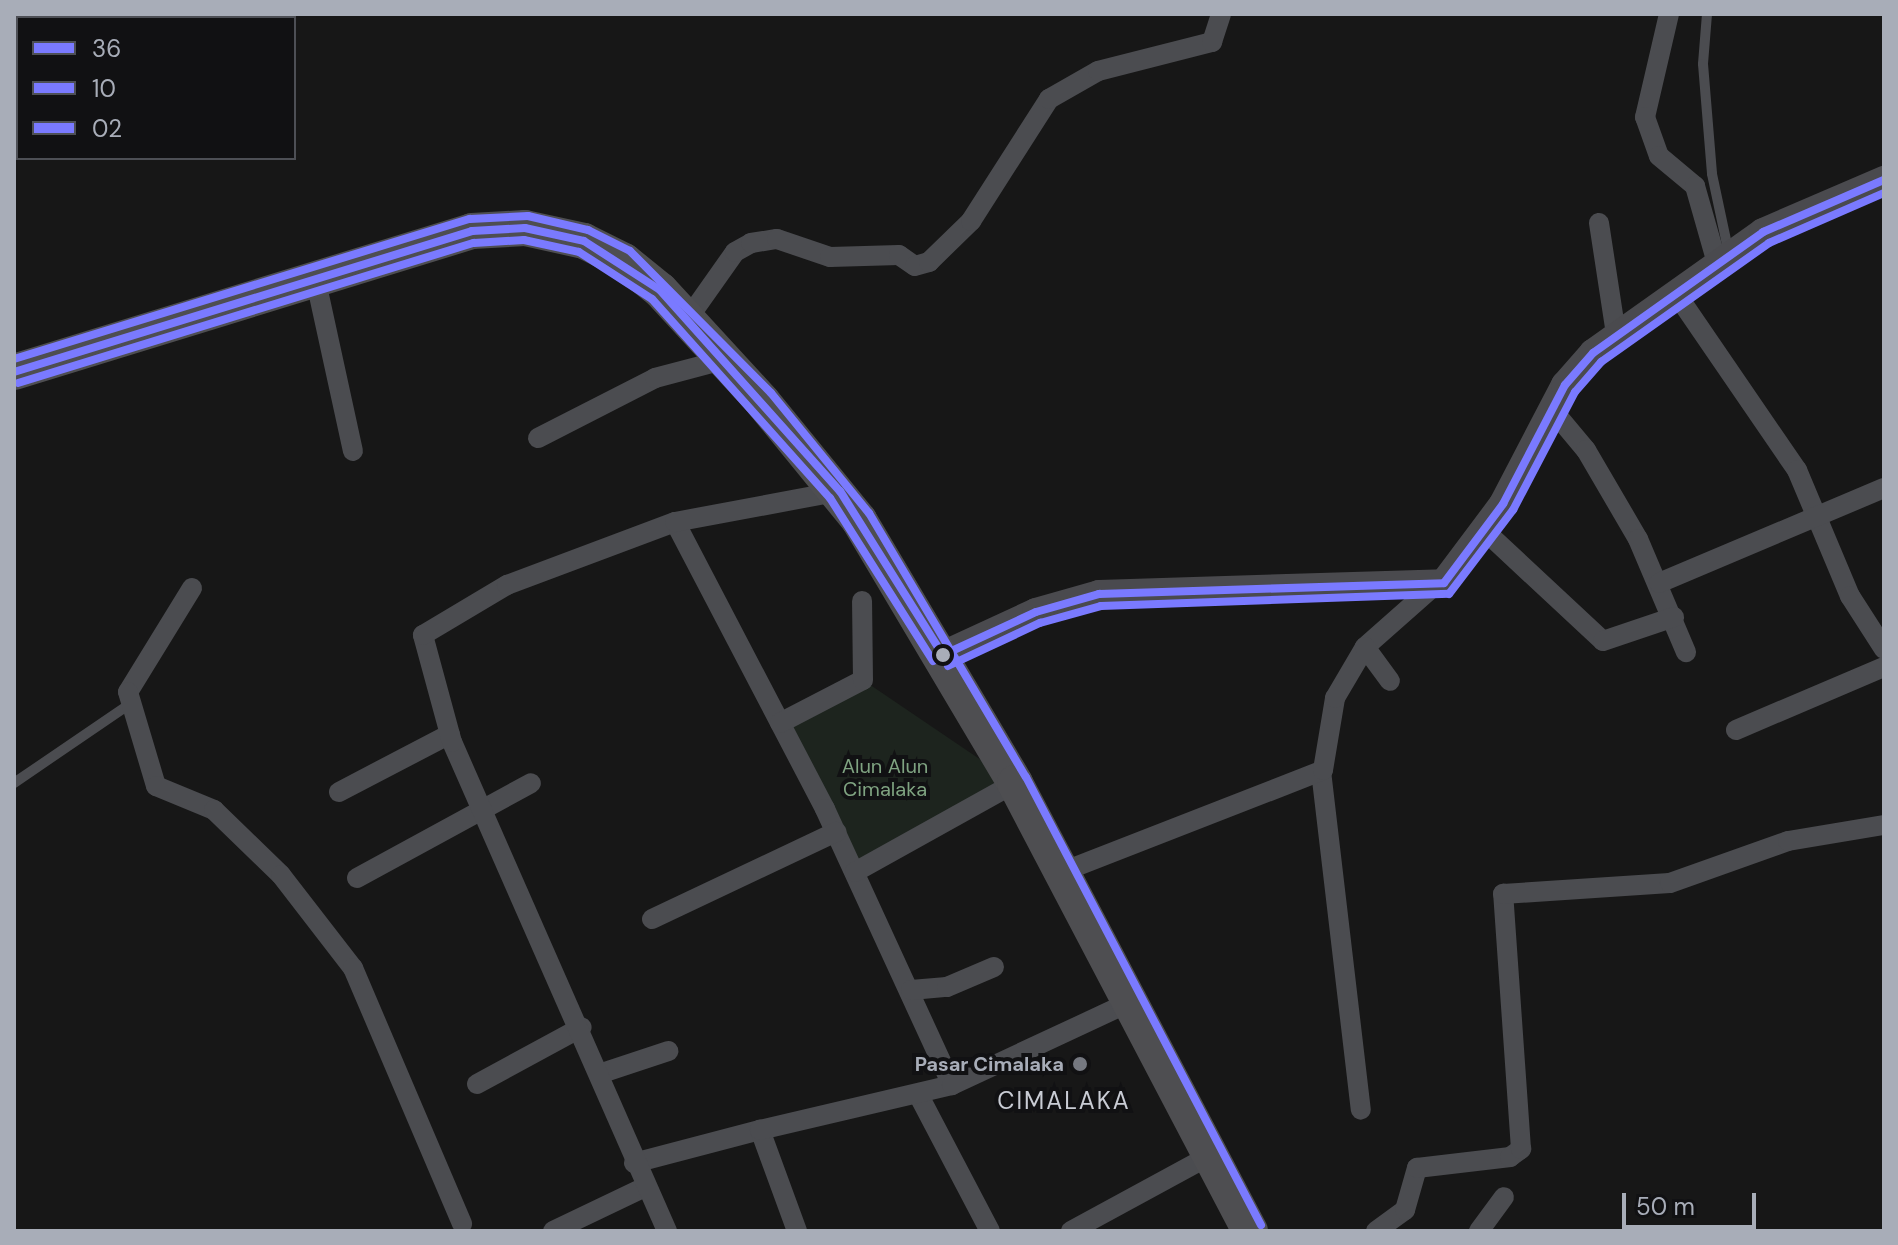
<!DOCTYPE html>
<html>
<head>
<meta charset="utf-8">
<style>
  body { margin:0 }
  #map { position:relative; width:1898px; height:1245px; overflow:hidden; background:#171717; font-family:"DM Sans",sans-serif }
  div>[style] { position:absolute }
  .green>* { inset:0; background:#1d241e }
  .lane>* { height:10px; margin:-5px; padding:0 5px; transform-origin:5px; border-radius:5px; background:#4b4c50 }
  .street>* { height:20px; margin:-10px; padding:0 10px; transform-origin:10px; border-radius:10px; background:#4b4c50 }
  .secondary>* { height:28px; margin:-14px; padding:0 14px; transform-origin:14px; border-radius:14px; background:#4a4a4e }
  .highway>* { height:36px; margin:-18px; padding:0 18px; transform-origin:18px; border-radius:18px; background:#4e4e51 }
  .bus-1>* { height:8px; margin:-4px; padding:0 4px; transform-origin:4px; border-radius:4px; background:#7a7aff }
  .bus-2>* { height:8px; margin:-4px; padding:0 4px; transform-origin:4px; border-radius:4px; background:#7a7aff }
  .bus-3>* { height:8px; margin:-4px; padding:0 4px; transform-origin:4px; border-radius:4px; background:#7a7aff }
  .dots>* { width:22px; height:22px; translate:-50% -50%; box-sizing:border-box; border:4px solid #111113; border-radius:50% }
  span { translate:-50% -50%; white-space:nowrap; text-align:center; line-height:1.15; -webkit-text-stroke:8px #111113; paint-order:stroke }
  .park-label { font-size:20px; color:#7fa381 }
  .poi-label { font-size:20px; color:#a8adb8; font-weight:700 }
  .right { translate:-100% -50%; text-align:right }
  .quarter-label { font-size:24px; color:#c9ccd4; letter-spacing:2px }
  .frame { position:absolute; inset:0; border:16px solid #a8adb8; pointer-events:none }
  .legend { position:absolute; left:16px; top:16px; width:280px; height:144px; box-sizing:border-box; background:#111113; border:2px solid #4d4f55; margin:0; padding:10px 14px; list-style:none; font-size:24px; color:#a8adb8 }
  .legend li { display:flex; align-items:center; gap:16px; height:40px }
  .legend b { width:40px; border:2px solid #4d4f55 }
  .scale { position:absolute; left:1622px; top:1193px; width:134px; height:36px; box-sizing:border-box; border:4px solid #a8adb8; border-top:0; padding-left:10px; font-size:24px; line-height:28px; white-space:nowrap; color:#a8adb8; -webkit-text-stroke:6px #111113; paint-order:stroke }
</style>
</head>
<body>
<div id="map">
  <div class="green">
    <div style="clip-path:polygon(863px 680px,1015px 783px,855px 872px,780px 723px)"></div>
  </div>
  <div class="lane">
    <div style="left:1707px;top:14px;width:50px;rotate:94.6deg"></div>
    <div style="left:1703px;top:64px;width:110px;rotate:85.3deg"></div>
    <div style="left:1712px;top:174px;width:82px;rotate:78deg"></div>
    <div style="left:14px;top:783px;width:140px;rotate:-34.3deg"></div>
  </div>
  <div class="street">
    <div style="left:1669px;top:14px;width:106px;rotate:103.1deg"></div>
    <div style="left:1645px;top:117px;width:41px;rotate:70.3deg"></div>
    <div style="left:1659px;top:156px;width:47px;rotate:39.8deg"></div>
    <div style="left:1695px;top:186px;width:80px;rotate:74.1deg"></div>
    <div style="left:1599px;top:223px;width:112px;rotate:81.3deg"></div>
    <div style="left:315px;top:277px;width:178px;rotate:77.7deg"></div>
    <div style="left:1675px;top:292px;width:216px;rotate:55.6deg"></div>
    <div style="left:1797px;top:470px;width:137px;rotate:67.2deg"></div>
    <div style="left:1850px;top:596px;width:63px;rotate:57.3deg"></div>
    <div style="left:687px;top:320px;width:83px;rotate:-54.8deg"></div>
    <div style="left:735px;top:252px;width:18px;rotate:-29deg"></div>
    <div style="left:751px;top:243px;width:26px;rotate:-9deg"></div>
    <div style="left:777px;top:239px;width:56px;rotate:18.8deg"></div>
    <div style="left:830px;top:257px;width:69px;rotate:-1.7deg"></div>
    <div style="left:899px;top:255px;width:19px;rotate:35deg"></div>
    <div style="left:915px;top:266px;width:15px;rotate:-16deg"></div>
    <div style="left:929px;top:262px;width:59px;rotate:-44.3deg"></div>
    <div style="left:971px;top:221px;width:145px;rotate:-57.4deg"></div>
    <div style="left:1049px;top:99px;width:56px;rotate:-29.7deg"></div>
    <div style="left:1098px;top:71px;width:118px;rotate:-14.3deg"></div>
    <div style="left:1212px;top:42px;width:29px;rotate:-72deg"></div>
    <div style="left:1550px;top:407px;width:56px;rotate:50.1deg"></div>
    <div style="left:1586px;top:450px;width:103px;rotate:59.7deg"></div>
    <div style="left:1638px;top:539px;width:123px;rotate:67deg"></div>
    <div style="left:538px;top:438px;width:131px;rotate:-27.1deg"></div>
    <div style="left:655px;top:378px;width:70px;rotate:-14.8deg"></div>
    <div style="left:675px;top:522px;width:324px;rotate:62.4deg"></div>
    <div style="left:825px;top:809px;width:304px;rotate:65.3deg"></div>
    <div style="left:1485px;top:531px;width:161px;rotate:43deg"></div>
    <div style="left:1603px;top:641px;width:75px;rotate:-18.7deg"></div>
    <div style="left:1659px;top:583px;width:244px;rotate:-22.9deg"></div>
    <div style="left:192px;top:588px;width:122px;rotate:121.6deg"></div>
    <div style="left:128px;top:692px;width:98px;rotate:73.4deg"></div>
    <div style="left:156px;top:786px;width:63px;rotate:22.5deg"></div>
    <div style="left:214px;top:810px;width:93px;rotate:44.1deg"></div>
    <div style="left:281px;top:875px;width:118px;rotate:52.3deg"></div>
    <div style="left:353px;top:968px;width:278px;rotate:66.9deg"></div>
    <div style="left:1365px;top:647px;width:94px;rotate:-41.5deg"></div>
    <div style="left:780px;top:723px;width:93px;rotate:-27.4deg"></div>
    <div style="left:863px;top:680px;width:79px;rotate:-90.7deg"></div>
    <div style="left:1736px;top:730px;width:161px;rotate:-23.1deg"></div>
    <div style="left:1321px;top:771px;width:341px;rotate:83.3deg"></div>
    <div style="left:339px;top:792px;width:125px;rotate:-27.6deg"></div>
    <div style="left:855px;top:872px;width:183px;rotate:-29.1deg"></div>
    <div style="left:1062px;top:872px;width:280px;rotate:-21.3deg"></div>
    <div style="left:1323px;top:770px;width:73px;rotate:-80.5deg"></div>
    <div style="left:1335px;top:698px;width:59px;rotate:-59.5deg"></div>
    <div style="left:1365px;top:647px;width:42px;rotate:53.7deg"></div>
    <div style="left:357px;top:878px;width:198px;rotate:-28.6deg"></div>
    <div style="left:652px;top:919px;width:204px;rotate:-25.3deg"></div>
    <div style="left:911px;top:990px;width:36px;rotate:-5deg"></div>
    <div style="left:947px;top:987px;width:51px;rotate:-23.1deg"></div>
    <div style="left:602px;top:1073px;width:70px;rotate:-18.4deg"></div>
    <div style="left:477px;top:1084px;width:119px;rotate:-28.5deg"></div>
    <div style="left:918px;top:1094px;width:155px;rotate:62.3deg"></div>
    <div style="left:634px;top:1163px;width:130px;rotate:-14.7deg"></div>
    <div style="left:553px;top:1231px;width:102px;rotate:-25.6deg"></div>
    <div style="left:667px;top:1231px;width:534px;rotate:-113.73deg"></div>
    <div style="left:452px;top:742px;width:111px;rotate:-105.2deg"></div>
    <div style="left:423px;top:635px;width:98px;rotate:-30.8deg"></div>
    <div style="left:507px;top:585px;width:179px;rotate:-20.6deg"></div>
    <div style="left:675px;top:522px;width:168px;rotate:-10.6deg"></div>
    <div style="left:797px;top:1231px;width:108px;rotate:-110.1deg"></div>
    <div style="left:760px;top:1130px;width:197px;rotate:-13.2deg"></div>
    <div style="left:952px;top:1085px;width:196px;rotate:-25deg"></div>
    <div style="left:1071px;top:1231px;width:157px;rotate:-28.5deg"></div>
    <div style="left:1376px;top:1231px;width:36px;rotate:-36deg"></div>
    <div style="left:1405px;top:1210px;width:44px;rotate:-74.1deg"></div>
    <div style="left:1417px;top:1168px;width:94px;rotate:-6.7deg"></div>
    <div style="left:1510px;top:1157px;width:14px;rotate:-36deg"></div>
    <div style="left:1521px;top:1149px;width:256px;rotate:-94deg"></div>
    <div style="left:1503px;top:894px;width:167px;rotate:-3.8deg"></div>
    <div style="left:1670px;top:883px;width:125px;rotate:-19.6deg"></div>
    <div style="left:1788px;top:841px;width:97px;rotate:-9.5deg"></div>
    <div style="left:1479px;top:1231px;width:42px;rotate:-53.7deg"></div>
  </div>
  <div class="secondary">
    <div style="left:943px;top:655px;width:102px;rotate:-24.8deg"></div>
    <div style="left:1036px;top:612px;width:66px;rotate:-15.9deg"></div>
    <div style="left:1099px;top:594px;width:345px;rotate:-1.8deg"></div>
    <div style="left:1444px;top:583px;width:99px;rotate:-53.2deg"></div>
    <div style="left:1503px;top:504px;width:134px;rotate:-62.5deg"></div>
    <div style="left:1565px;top:385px;width:43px;rotate:-48.8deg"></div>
    <div style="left:1593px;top:353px;width:209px;rotate:-35.4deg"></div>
    <div style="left:1763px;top:232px;width:132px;rotate:-23.3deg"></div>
  </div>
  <div class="highway">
    <div style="left:14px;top:372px;width:479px;rotate:-17.1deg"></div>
    <div style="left:472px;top:231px;width:53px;rotate:-3.2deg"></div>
    <div style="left:525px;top:228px;width:60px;rotate:12.4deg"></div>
    <div style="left:584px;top:241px;width:45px;rotate:26.6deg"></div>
    <div style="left:624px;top:261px;width:46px;rotate:38.9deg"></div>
    <div style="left:660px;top:290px;width:151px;rotate:47.4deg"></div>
    <div style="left:762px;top:401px;width:154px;rotate:50.8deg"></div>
    <div style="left:859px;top:520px;width:306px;rotate:59.3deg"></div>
    <div style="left:1015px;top:783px;width:506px;rotate:62.32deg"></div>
  </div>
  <div class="bus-1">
    <div style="left:14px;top:372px;width:479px;rotate:-17.1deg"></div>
    <div style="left:472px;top:231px;width:53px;rotate:-3.2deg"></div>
    <div style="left:525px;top:228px;width:60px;rotate:12.4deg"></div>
    <div style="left:584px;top:241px;width:90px;rotate:32.8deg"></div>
    <div style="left:660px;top:290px;width:270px;rotate:48.2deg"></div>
    <div style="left:840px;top:491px;width:194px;rotate:57.9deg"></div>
    <div style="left:943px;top:655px;width:102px;rotate:-24.8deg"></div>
    <div style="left:1036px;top:612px;width:66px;rotate:-15.9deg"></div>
    <div style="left:1099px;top:594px;width:345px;rotate:-1.8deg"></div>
    <div style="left:1444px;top:583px;width:99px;rotate:-53.2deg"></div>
    <div style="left:1503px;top:504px;width:134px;rotate:-62.5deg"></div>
    <div style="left:1565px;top:385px;width:43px;rotate:-48.8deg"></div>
    <div style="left:1593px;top:353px;width:209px;rotate:-35.4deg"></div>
    <div style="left:1763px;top:232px;width:132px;rotate:-23.3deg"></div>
  </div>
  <div class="bus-2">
    <div style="left:18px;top:383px;width:477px;rotate:-17.1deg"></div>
    <div style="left:474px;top:243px;width:50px;rotate:-3.4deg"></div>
    <div style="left:524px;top:240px;width:56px;rotate:12.3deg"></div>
    <div style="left:579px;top:252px;width:87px;rotate:32.8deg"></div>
    <div style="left:652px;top:299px;width:267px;rotate:48.2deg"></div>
    <div style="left:830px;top:498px;width:193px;rotate:57.7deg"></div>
    <div style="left:948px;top:666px;width:102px;rotate:-25.1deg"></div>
    <div style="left:1040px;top:623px;width:63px;rotate:-15.6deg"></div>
    <div style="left:1101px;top:606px;width:348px;rotate:-2deg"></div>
    <div style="left:1449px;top:594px;width:106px;rotate:-52.7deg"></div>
    <div style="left:1513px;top:510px;width:133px;rotate:-62.3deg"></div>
    <div style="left:1575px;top:392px;width:40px;rotate:-49deg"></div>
    <div style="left:1601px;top:362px;width:206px;rotate:-35.3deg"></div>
    <div style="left:1769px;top:243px;width:125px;rotate:-23.5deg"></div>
  </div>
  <div class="bus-3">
    <div style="left:14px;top:359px;width:477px;rotate:-17.1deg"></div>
    <div style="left:470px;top:219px;width:58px;rotate:-3deg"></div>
    <div style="left:528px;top:216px;width:62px;rotate:13.1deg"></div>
    <div style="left:588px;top:230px;width:47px;rotate:26.6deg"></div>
    <div style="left:630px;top:251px;width:200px;rotate:45.2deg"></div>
    <div style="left:771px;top:393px;width:155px;rotate:50.8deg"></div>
    <div style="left:869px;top:513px;width:307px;rotate:59.3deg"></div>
    <div style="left:1026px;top:777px;width:506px;rotate:62.32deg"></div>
  </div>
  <div class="dots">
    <div style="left:943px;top:655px;background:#a8adb8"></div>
    <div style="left:1080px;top:1064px;background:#757880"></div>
  </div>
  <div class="park-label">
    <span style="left:885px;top:778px">Alun Alun<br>Cimalaka</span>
  </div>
  <div class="poi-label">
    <span class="right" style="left:1064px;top:1064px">Pasar Cimalaka</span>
  </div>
  <div class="quarter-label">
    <span style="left:1064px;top:1101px">CIMALAKA</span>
  </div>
  <div class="frame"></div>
  <ul class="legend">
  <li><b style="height:10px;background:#7a7aff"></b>36</li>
  <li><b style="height:10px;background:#7a7aff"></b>10</li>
  <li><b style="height:10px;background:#7a7aff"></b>02</li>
  </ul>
  <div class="scale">50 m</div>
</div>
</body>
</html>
